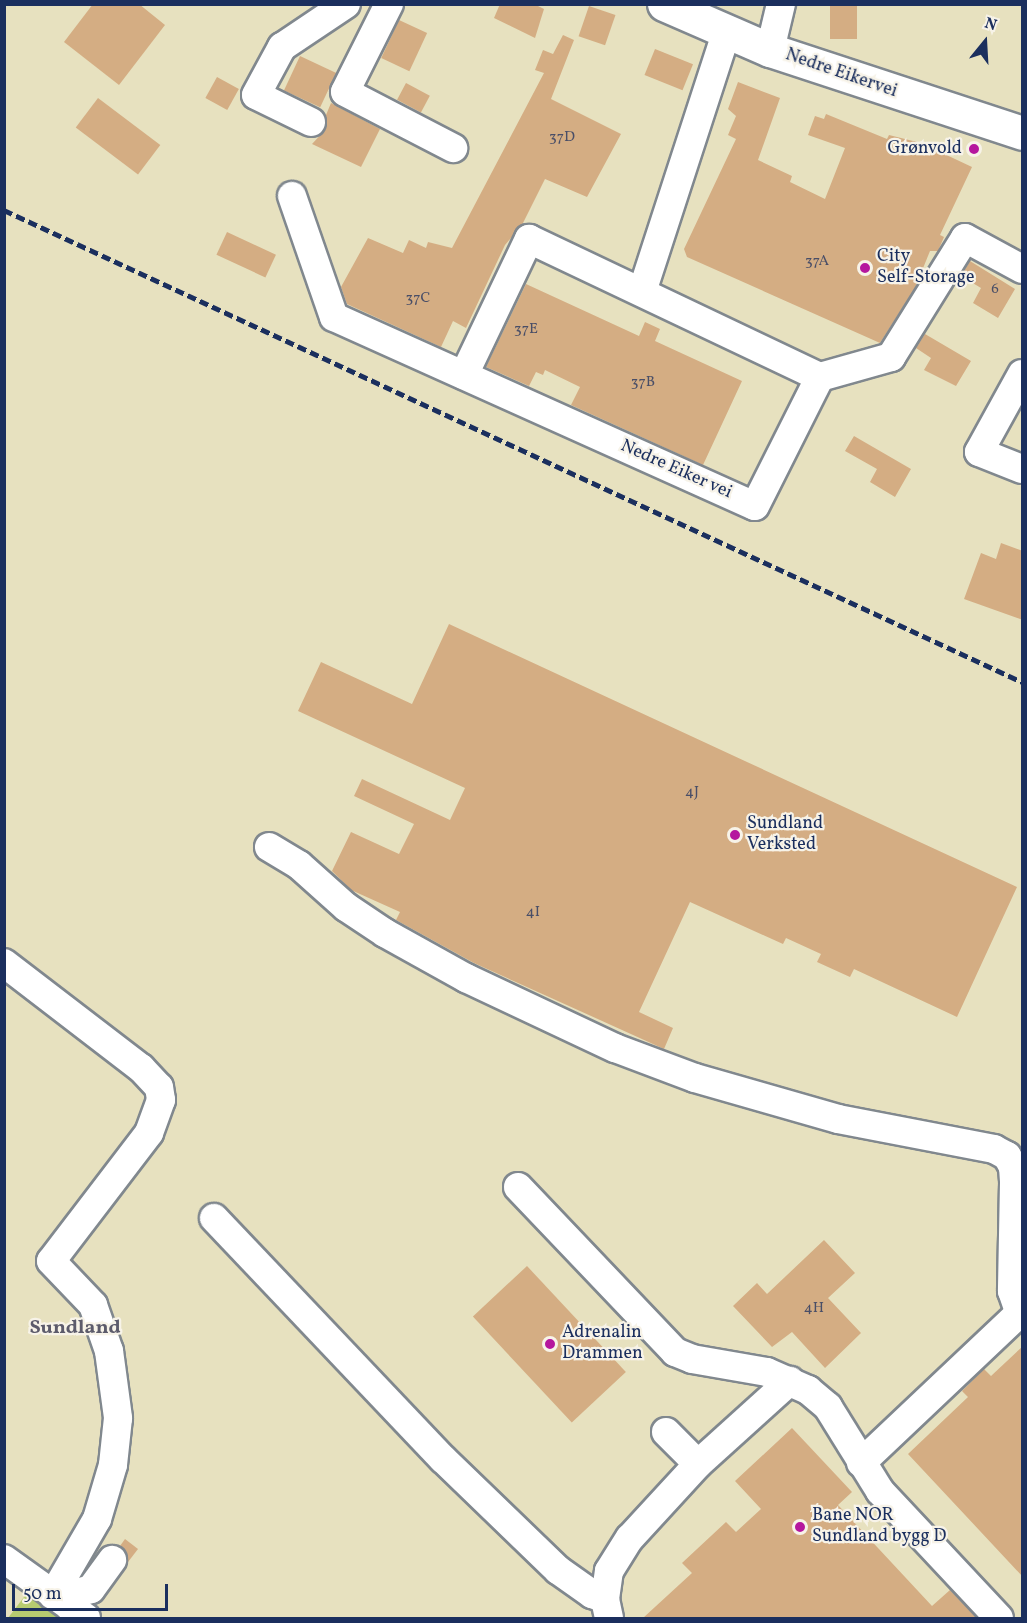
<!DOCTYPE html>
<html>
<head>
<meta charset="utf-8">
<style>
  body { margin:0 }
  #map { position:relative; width:1027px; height:1623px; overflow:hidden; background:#e7e1bf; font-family:Vollkorn,serif }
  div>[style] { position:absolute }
  .green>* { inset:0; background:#b7cc70 }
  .building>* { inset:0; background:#d4ad83; transform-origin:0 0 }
  .roads { filter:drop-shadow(2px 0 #81888e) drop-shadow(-2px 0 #81888e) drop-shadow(0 2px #81888e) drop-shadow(0 -2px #81888e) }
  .minor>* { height:28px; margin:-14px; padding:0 14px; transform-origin:14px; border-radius:14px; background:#fff }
  .major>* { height:33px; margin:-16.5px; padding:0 16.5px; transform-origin:16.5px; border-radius:16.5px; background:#fff }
  .rail>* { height:4.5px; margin-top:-2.25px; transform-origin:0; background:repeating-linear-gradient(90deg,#1b2f5e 0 9px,transparent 0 13.5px) }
  .dots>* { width:16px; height:16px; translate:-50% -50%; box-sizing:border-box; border:3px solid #f7f3e8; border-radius:50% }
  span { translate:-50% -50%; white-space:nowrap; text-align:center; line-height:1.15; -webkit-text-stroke:4.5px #f7f3e8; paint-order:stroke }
  .number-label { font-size:15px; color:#494e67 }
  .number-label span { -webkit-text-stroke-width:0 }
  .street-label { font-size:18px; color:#1b2f5e }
  .poi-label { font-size:18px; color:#1b2f5e }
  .right { translate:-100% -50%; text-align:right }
  .left { translate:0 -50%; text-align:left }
  .neighbourhood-label { font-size:20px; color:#5c5b6b; font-weight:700 }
  .frame { position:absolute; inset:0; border:6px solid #1b2f5e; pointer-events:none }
  .north { position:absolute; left:955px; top:12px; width:60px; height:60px; -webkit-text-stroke:4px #f7f3e8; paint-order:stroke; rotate:18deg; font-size:16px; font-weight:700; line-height:24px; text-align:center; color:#1b2f5e }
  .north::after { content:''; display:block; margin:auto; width:21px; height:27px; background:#1b2f5e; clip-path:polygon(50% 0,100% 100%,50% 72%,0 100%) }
  .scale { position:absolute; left:12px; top:1584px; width:156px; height:27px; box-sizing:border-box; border:3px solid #1b2f5e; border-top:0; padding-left:8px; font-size:18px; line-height:21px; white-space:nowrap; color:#1b2f5e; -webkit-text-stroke:4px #f7f3e8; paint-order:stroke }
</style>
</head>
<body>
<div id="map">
  <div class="green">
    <div style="clip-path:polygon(27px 1593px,60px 1618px,8px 1618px)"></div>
  </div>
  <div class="building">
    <div style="clip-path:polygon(93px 4px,139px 4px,165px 25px,119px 85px,64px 42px)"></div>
    <div style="clip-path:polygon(500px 4px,534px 4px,544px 9px,535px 38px,494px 18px)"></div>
    <div style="left:830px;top:4px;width:27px;height:35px"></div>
    <div style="left:589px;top:6px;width:28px;height:32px;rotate:19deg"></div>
    <div style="left:399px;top:20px;width:31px;height:42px;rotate:25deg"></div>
    <div style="clip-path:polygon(563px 35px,574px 40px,551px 99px,621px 134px,587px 197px,545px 179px,522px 225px,505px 245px,466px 328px,453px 321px,441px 347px,347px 304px,341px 287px,368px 238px,403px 253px,409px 240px,426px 248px,428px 242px,452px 248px,544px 73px,535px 70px,543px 50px,553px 54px)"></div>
    <div style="left:655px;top:49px;width:41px;height:28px;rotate:22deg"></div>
    <div style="left:300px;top:56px;width:40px;height:38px;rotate:25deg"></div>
    <div style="left:217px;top:77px;width:25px;height:24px;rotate:29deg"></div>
    <div style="clip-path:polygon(738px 82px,780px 98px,758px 160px,792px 176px,790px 182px,825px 199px,845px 148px,808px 135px,815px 116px,824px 119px,826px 114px,887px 139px,889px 135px,921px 143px,972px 167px,940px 235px,944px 237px,938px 251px,930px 251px,915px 288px,880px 343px,687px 257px,684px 249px,736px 139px,728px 135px,736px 116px,728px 109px)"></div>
    <div style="left:406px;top:83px;width:27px;height:19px;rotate:28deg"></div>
    <div style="left:98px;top:98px;width:78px;height:37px;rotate:37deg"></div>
    <div style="clip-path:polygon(331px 103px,380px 129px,361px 167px,312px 144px,326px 129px,326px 115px)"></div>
    <div style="left:227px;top:232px;width:54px;height:25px;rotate:25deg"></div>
    <div style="clip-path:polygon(970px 261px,1015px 289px,998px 318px,973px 303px,981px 288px,961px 276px)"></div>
    <div style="clip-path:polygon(526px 284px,639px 336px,645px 322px,660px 329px,655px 341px,742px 381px,703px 465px,571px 405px,580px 387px,545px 370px,543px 375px,536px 372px,529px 386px,486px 367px)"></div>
    <div style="clip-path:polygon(925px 334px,971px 361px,956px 386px,924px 370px,931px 358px,916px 348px)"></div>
    <div style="clip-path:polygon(854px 436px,911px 469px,895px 497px,870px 482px,877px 469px,845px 451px)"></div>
    <div style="clip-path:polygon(1001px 543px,1023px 551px,1023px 620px,964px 599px,981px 553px,996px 559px)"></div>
    <div style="clip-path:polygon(449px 624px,1017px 887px,957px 1017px,854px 969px,850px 977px,817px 962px,821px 954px,786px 938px,783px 944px,690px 902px,639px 1012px,673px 1028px,664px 1049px,474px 963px,396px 920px,400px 912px,351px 890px,332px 871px,351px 832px,399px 854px,414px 824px,354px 796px,362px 779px,450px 820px,465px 788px,298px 711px,321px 662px,412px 704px)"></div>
    <div style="clip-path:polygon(824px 1240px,855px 1273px,828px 1298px,861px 1333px,825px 1368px,792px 1332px,772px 1347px,733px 1306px,757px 1283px,767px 1294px)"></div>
    <div style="left:527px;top:1266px;width:145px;height:74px;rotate:47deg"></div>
    <div style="clip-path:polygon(1023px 1346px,1023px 1577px,908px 1454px,968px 1397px,962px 1391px,984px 1369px,991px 1376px)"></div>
    <div style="clip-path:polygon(792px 1428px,852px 1492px,838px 1505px,932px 1606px,950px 1590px,977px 1618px,643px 1618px,692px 1573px,682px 1563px,726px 1522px,736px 1532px,761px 1509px,735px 1481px)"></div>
    <div style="clip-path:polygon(125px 1539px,138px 1549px,128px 1562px,120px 1546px)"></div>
  </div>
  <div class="roads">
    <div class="minor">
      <div style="left:389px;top:4px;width:98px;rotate:116.6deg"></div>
      <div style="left:345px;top:92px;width:122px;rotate:27.4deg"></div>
      <div style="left:770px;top:50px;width:47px;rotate:-76.6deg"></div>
      <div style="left:311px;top:122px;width:61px;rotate:-153.9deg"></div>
      <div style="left:256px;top:95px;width:55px;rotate:-61.6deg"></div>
      <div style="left:282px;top:47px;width:77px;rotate:-33.9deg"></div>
      <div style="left:292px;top:196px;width:128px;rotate:70.9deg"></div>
      <div style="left:334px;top:317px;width:461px;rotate:24.2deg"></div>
      <div style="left:755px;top:506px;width:144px;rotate:-63.3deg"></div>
      <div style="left:820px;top:377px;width:74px;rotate:-15.7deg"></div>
      <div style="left:891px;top:357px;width:140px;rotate:-58.1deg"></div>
      <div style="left:965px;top:238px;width:65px;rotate:28.5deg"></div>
      <div style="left:642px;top:292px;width:272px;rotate:-72deg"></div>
      <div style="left:1022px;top:374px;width:89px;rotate:118.9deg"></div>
      <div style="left:979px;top:452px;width:46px;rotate:21.6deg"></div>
      <div style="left:464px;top:375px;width:151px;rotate:-64.5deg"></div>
      <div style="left:529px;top:239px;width:322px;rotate:25.4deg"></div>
      <div style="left:269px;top:847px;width:35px;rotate:31deg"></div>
      <div style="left:299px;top:865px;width:63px;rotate:41.8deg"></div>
      <div style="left:346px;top:907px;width:47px;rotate:33.7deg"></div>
      <div style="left:385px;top:933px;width:93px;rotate:29.1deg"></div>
      <div style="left:466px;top:978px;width:165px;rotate:25.2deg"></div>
      <div style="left:615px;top:1048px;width:85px;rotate:20.6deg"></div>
      <div style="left:695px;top:1078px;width:149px;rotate:16deg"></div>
      <div style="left:838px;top:1119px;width:159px;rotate:10.9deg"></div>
      <div style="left:994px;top:1149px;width:15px;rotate:28deg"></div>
      <div style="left:1007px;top:1156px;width:13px;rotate:61deg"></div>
      <div style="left:1013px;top:1167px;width:16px;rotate:86deg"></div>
      <div style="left:1014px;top:1183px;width:108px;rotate:91.1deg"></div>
      <div style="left:1012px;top:1291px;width:24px;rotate:71deg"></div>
      <div style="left:4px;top:963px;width:173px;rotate:37.5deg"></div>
      <div style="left:141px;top:1068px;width:26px;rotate:47deg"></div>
      <div style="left:159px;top:1087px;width:13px;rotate:81deg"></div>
      <div style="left:161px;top:1100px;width:35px;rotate:110deg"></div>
      <div style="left:149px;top:1133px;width:161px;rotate:127.4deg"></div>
      <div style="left:51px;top:1261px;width:61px;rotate:46.3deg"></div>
      <div style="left:93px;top:1305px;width:49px;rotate:70.8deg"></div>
      <div style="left:109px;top:1351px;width:68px;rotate:82.3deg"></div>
      <div style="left:118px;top:1418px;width:47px;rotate:96.1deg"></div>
      <div style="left:113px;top:1465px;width:56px;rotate:106.5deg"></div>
      <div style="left:97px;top:1519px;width:88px;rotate:120.1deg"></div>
      <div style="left:518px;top:1187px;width:228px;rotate:46.4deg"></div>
      <div style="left:675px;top:1352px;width:18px;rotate:22deg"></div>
      <div style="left:692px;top:1359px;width:76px;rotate:9.8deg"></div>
      <div style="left:767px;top:1372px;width:45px;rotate:23.7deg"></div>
      <div style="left:808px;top:1390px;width:26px;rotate:40deg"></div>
      <div style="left:828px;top:1407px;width:99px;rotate:58.2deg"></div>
      <div style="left:880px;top:1491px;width:174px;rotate:46.9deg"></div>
      <div style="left:214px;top:1218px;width:332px;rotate:46.5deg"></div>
      <div style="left:443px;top:1459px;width:160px;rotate:44deg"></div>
      <div style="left:558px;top:1570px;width:42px;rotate:35.2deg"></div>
      <div style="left:592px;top:1594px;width:14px;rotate:21deg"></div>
      <div style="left:666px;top:1432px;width:45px;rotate:45deg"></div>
      <div style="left:861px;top:1463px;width:221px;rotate:-43.4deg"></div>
      <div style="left:4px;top:1559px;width:101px;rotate:35.7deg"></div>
      <div style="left:70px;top:1607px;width:18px;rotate:-56deg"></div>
      <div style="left:80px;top:1592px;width:11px;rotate:-15deg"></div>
      <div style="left:91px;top:1589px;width:36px;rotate:-54deg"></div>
      <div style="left:609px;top:1618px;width:19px;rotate:-102deg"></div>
      <div style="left:605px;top:1599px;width:28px;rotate:-82deg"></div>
      <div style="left:609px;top:1571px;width:39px;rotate:-58deg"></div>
      <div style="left:630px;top:1538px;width:100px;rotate:-47.4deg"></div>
      <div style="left:698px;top:1464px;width:124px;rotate:-42.1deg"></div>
    </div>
    <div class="major">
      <div style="left:664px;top:4px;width:116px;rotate:23.5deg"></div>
      <div style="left:770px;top:50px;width:265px;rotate:18.2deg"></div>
    </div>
  </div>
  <div class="rail">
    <div style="left:4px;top:210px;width:1122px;rotate:24.87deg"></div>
  </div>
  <div class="dots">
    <div style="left:974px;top:149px;background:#b5179e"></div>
    <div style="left:865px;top:268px;background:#b5179e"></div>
    <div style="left:735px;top:835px;background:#b5179e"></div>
    <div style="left:550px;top:1344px;background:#b5179e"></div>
    <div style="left:800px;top:1527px;background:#b5179e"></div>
  </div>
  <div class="number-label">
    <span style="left:562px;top:138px">37D</span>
    <span style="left:817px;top:262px">37A</span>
    <span style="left:995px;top:290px">6</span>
    <span style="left:418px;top:299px">37C</span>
    <span style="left:526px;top:330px">37E</span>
    <span style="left:643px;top:383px">37B</span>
    <span style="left:692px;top:793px">4J</span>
    <span style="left:533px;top:913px">4I</span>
    <span style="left:814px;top:1309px">4H</span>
  </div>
  <div class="street-label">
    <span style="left:841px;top:74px;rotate:19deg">Nedre Eikervei</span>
    <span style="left:676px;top:470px;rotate:24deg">Nedre Eiker vei</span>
  </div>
  <div class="poi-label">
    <span class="right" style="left:962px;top:149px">Grønvold</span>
    <span class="left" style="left:877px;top:268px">City<br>Self-Storage</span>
    <span class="left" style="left:747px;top:835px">Sundland<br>Verksted</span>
    <span class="left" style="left:562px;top:1344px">Adrenalin<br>Drammen</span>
    <span class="left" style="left:812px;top:1527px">Bane NOR<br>Sundland bygg D</span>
  </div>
  <div class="neighbourhood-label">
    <span style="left:75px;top:1328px">Sundland</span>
  </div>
  <div class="frame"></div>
  <div class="north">N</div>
  <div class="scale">50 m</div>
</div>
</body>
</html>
